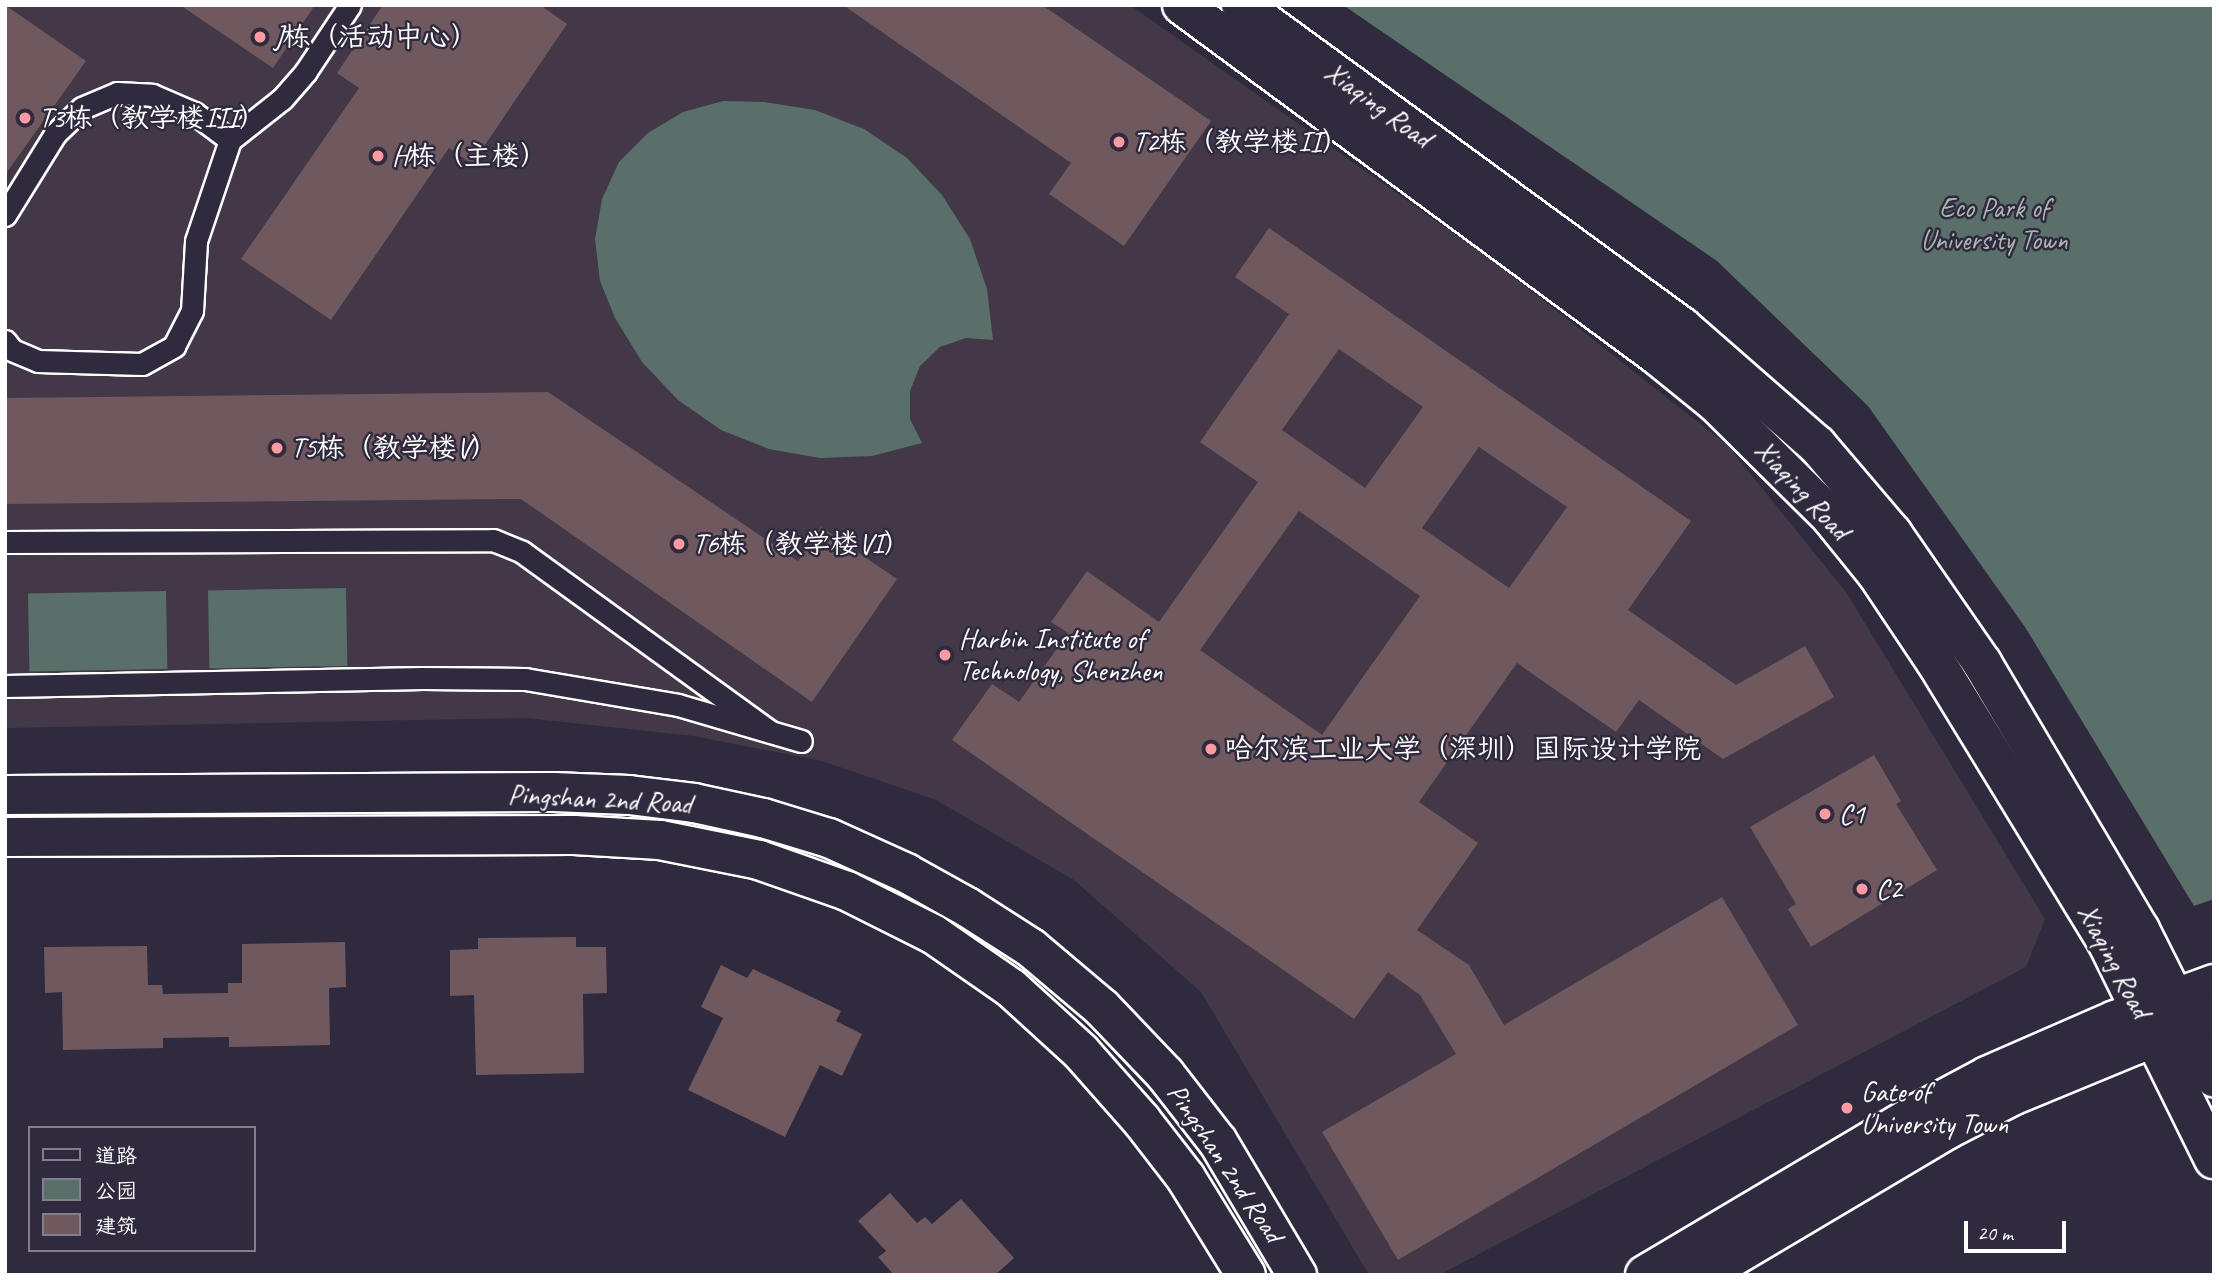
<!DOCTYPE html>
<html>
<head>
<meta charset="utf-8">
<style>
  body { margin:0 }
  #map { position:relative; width:2219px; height:1280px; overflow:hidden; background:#2f2a3d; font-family:Caveat,"LXGW WenKai TC",sans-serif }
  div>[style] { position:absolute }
  .built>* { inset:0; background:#423847 }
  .green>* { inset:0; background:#5a6f69; transform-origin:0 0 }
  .building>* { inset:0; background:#6f595e }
  .roads { filter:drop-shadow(2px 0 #fff) drop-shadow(-2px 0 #fff) drop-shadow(0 2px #fff) drop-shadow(0 -2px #fff) }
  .lane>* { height:21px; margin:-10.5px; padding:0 10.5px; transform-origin:10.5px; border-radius:10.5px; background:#2f2a3d }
  .street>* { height:38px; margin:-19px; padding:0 19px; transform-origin:19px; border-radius:19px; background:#2f2a3d }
  .secondary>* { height:38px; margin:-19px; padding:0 19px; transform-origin:19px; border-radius:19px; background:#2f2a3d }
  .dots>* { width:19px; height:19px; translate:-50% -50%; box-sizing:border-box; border:4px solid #2f2a3d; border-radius:50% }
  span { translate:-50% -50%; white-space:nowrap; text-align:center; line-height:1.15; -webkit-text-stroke:5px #2f2a3d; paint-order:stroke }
  .poi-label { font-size:28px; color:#fff }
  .left { translate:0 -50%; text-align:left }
  .street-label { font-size:28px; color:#fff }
  .park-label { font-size:28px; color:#acb7b4 }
  .frame { position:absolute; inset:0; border:7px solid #fff; pointer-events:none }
  .legend { position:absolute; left:28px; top:1126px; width:228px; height:126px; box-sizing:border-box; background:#2f2a3d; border:2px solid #827f8b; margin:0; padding:9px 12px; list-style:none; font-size:21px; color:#fff }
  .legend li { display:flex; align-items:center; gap:14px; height:35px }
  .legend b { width:35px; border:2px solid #827f8b }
  .scale { position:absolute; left:1964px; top:1221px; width:102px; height:32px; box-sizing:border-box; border:4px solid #fff; border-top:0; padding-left:9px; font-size:21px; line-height:24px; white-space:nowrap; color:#fff; -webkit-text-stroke:5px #2f2a3d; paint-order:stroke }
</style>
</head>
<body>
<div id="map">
  <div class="built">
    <div style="clip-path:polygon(5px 5px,1130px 5px,1497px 264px,1727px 445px,1846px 592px,2045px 919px,2026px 967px,1439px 1275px,1369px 1275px,1201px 992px,1074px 880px,936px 800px,822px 761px,693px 736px,526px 718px,5px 728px)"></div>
  </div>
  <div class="green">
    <div style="clip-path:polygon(1343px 5px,2214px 5px,2214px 899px,2194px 906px,2025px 627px,1868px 406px,1717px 261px)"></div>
    <div style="clip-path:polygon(723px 101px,764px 102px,815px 110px,864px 129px,907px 158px,942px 195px,970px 239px,987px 289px,993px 340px,966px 338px,940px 347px,920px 366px,910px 391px,910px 419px,922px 443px,872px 456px,820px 458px,769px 449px,721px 430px,678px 400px,642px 362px,615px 318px,600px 281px,595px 239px,602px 199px,619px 162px,648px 133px,683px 112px)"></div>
    <div style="left:346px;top:588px;width:78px;height:138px;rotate:89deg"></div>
    <div style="left:166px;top:591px;width:78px;height:138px;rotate:89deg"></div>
  </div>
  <div class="building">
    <div style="clip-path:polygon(5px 5px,86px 61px,5px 175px)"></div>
    <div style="clip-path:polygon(180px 5px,315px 5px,273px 68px)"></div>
    <div style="clip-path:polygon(383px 5px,540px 5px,567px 24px,472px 164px,449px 148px,331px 320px,241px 259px,359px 88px,337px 73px)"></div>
    <div style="clip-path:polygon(843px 5px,1042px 5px,1211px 121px,1124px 246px,1049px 194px,1071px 163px)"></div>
    <div style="clip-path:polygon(evenodd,1269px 228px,1691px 521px,1628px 610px,1736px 685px,1805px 646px,1834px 697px,1723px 759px,1639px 700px,1616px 732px,1517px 663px,1419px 802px,1478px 843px,1417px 930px,1469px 965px,1504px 1025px,1722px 897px,1798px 1025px,1398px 1260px,1322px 1132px,1456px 1054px,1420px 995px,1388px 972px,1354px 1019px,952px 740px,992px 684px,1019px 702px,1068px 633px,1051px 622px,1087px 571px,1159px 622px,1258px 482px,1200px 442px,1289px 314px,1235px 277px,1269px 228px,1339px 349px,1423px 407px,1365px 488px,1282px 430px,1339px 349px,1269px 228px,1479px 447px,1567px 507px,1509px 588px,1422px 528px,1479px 447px,1269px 228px,1299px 511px,1420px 596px,1322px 735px,1200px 650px,1299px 511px)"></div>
    <div style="clip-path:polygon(548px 392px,798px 561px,821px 527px,897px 579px,812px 702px,521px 499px,5px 504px,5px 398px)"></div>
    <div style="clip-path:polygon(1874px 755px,1901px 801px,1896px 804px,1937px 870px,1811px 947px,1788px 909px,1796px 904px,1750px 827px)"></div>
    <div style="clip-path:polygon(576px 937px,576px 947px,606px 947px,607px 993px,583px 994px,584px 1073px,476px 1075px,474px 995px,450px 996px,450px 950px,478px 949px,478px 938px)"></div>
    <div style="clip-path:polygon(345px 942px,346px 987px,329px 988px,330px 1045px,229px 1047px,229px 1037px,163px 1038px,163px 1048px,63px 1050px,62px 992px,45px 993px,44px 947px,147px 946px,148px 985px,162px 985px,163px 994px,228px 993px,228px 983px,242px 983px,242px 944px)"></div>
    <div style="clip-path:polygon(721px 965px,747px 978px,753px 969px,841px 1011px,836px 1021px,862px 1034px,842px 1076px,820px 1065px,785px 1137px,688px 1090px,723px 1018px,701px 1007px)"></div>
    <div style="clip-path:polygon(890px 1193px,917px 1223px,925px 1217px,932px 1224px,961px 1199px,1014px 1258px,995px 1275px,894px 1275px,878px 1257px,886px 1251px,858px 1221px)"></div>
  </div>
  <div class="roads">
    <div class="lane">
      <div style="left:5px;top:215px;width:95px;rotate:-58.3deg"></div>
      <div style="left:55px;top:134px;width:37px;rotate:-44deg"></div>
      <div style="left:82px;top:108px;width:38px;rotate:-23deg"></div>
      <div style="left:117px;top:93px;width:35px;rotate:3deg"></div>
      <div style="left:152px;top:95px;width:46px;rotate:23.2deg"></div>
      <div style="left:194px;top:113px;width:45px;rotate:36.9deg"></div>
      <div style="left:5px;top:341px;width:11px;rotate:52deg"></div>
      <div style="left:12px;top:350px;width:28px;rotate:23deg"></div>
      <div style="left:38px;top:361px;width:104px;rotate:1.7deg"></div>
      <div style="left:142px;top:364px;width:37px;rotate:-29deg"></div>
      <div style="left:174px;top:346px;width:39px;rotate:-63deg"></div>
      <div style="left:192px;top:311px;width:70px;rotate:-86.7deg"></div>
      <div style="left:196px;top:241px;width:107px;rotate:-71.4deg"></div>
      <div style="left:230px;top:140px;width:66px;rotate:-38.3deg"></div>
      <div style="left:282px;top:99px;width:37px;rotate:-49deg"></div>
      <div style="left:306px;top:71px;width:79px;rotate:-56.3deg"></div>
      <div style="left:5px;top:542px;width:488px;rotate:-0.2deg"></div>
      <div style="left:493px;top:540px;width:31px;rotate:22deg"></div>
      <div style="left:522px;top:552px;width:305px;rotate:35.9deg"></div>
      <div style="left:5px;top:686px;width:418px;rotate:-1.1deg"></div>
      <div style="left:423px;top:678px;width:102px;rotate:0.6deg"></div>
      <div style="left:525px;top:679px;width:155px;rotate:9.6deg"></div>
      <div style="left:678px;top:705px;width:128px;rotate:16.3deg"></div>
    </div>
    <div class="street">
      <div style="left:1182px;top:5px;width:591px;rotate:36.4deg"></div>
      <div style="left:1658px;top:356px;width:75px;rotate:39deg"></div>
      <div style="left:1716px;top:403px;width:162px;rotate:44.7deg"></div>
      <div style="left:1831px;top:517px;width:73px;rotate:51.1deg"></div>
      <div style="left:1877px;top:574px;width:106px;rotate:56.2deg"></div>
      <div style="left:1936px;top:662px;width:328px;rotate:58.6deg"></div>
      <div style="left:2107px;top:942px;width:242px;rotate:63.8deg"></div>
      <div style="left:1241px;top:5px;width:546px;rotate:36.14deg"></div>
      <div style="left:1682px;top:327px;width:179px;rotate:41.2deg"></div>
      <div style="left:1817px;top:445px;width:116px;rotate:49.6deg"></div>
      <div style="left:1892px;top:533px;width:158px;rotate:55.3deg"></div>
      <div style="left:1982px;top:663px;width:310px;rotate:59.4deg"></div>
      <div style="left:2140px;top:930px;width:165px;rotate:63.3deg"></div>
    </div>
    <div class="secondary">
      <div style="left:5px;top:795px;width:548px;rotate:-0.31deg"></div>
      <div style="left:553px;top:792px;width:76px;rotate:2.3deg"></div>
      <div style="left:629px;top:795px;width:65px;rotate:7deg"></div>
      <div style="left:694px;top:803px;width:71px;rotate:12.3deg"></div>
      <div style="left:763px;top:818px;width:69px;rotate:16.9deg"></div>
      <div style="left:829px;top:838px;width:85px;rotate:24.4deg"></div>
      <div style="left:906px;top:873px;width:70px;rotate:29.1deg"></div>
      <div style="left:967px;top:907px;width:76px;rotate:32.6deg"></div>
      <div style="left:1031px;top:948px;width:93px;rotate:40.2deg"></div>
      <div style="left:1102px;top:1008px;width:91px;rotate:46.3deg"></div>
      <div style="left:1165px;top:1074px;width:86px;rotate:52.1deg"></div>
      <div style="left:1218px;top:1142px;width:155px;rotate:59.3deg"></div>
      <div style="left:5px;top:837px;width:569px;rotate:-0.2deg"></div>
      <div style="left:574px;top:835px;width:86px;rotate:3.3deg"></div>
      <div style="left:660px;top:840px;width:101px;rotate:11.4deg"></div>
      <div style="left:759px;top:860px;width:93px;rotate:19.4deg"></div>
      <div style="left:847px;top:891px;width:96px;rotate:26.6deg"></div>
      <div style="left:933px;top:934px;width:95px;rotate:34.7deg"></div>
      <div style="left:1011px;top:988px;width:95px;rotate:42.4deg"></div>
      <div style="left:1081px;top:1052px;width:92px;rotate:48.5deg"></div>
      <div style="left:1142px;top:1121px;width:72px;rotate:52.3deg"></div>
      <div style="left:1186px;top:1178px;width:114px;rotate:58.3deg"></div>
      <div style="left:1645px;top:1275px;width:317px;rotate:-30.7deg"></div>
      <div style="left:1918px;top:1113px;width:78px;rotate:-28.2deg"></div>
      <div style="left:1987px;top:1076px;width:140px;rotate:-23.6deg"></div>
      <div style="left:2115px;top:1020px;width:105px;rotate:-20deg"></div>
      <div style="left:1702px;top:1275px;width:284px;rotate:-30.7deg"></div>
      <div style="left:1946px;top:1130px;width:74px;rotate:-27.3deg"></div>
      <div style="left:2012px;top:1096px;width:133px;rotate:-22.5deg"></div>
      <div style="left:2135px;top:1045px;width:84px;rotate:-19.5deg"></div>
    </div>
  </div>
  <div class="dots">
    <div style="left:260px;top:37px;background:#ff9aa2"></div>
    <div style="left:25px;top:118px;background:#ff9aa2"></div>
    <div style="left:1119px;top:142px;background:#ff9aa2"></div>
    <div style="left:378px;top:156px;background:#ff9aa2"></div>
    <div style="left:277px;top:448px;background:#ff9aa2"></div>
    <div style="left:679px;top:544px;background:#ff9aa2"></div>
    <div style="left:945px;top:655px;background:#ff9aa2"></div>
    <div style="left:1211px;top:749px;background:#ff9aa2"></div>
    <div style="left:1825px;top:814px;background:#ff9aa2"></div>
    <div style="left:1862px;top:889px;background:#ff9aa2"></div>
    <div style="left:1847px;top:1108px;background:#ff9aa2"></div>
  </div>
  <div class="poi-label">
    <span class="left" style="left:274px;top:37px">J栋（活动中心）</span>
    <span class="left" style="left:39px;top:118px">T3栋（教学楼III）</span>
    <span class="left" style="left:1133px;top:142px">T2栋（教学楼II）</span>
    <span class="left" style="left:392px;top:156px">H栋（主楼）</span>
    <span class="left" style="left:291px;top:448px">T5栋（教学楼V）</span>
    <span class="left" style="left:693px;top:544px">T6栋（教学楼VI）</span>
    <span class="left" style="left:959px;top:655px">Harbin Institute of<br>Technology, Shenzhen</span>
    <span class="left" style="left:1225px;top:749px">哈尔滨工业大学（深圳）国际设计学院</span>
    <span class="left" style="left:1839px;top:814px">C1</span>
    <span class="left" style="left:1876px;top:889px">C2</span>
    <span class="left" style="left:1861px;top:1108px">Gate of<br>University Town</span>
  </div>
  <div class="street-label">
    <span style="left:1378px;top:105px;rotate:36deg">Xiaqing Road</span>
    <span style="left:1802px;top:490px;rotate:47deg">Xiaqing Road</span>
    <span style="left:600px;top:799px;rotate:3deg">Pingshan 2nd Road</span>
    <span style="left:2114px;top:961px;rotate:62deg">Xiaqing Road</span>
    <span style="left:1225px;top:1163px;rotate:56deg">Pingshan 2nd Road</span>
  </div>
  <div class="park-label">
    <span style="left:1994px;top:224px">Eco Park of<br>University Town</span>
  </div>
  <div class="frame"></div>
  <ul class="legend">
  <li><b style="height:9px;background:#2f2a3d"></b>道路</li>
  <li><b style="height:19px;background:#5a6f69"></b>公园</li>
  <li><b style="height:19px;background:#6f595e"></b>建筑</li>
  </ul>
  <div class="scale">20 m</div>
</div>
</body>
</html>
